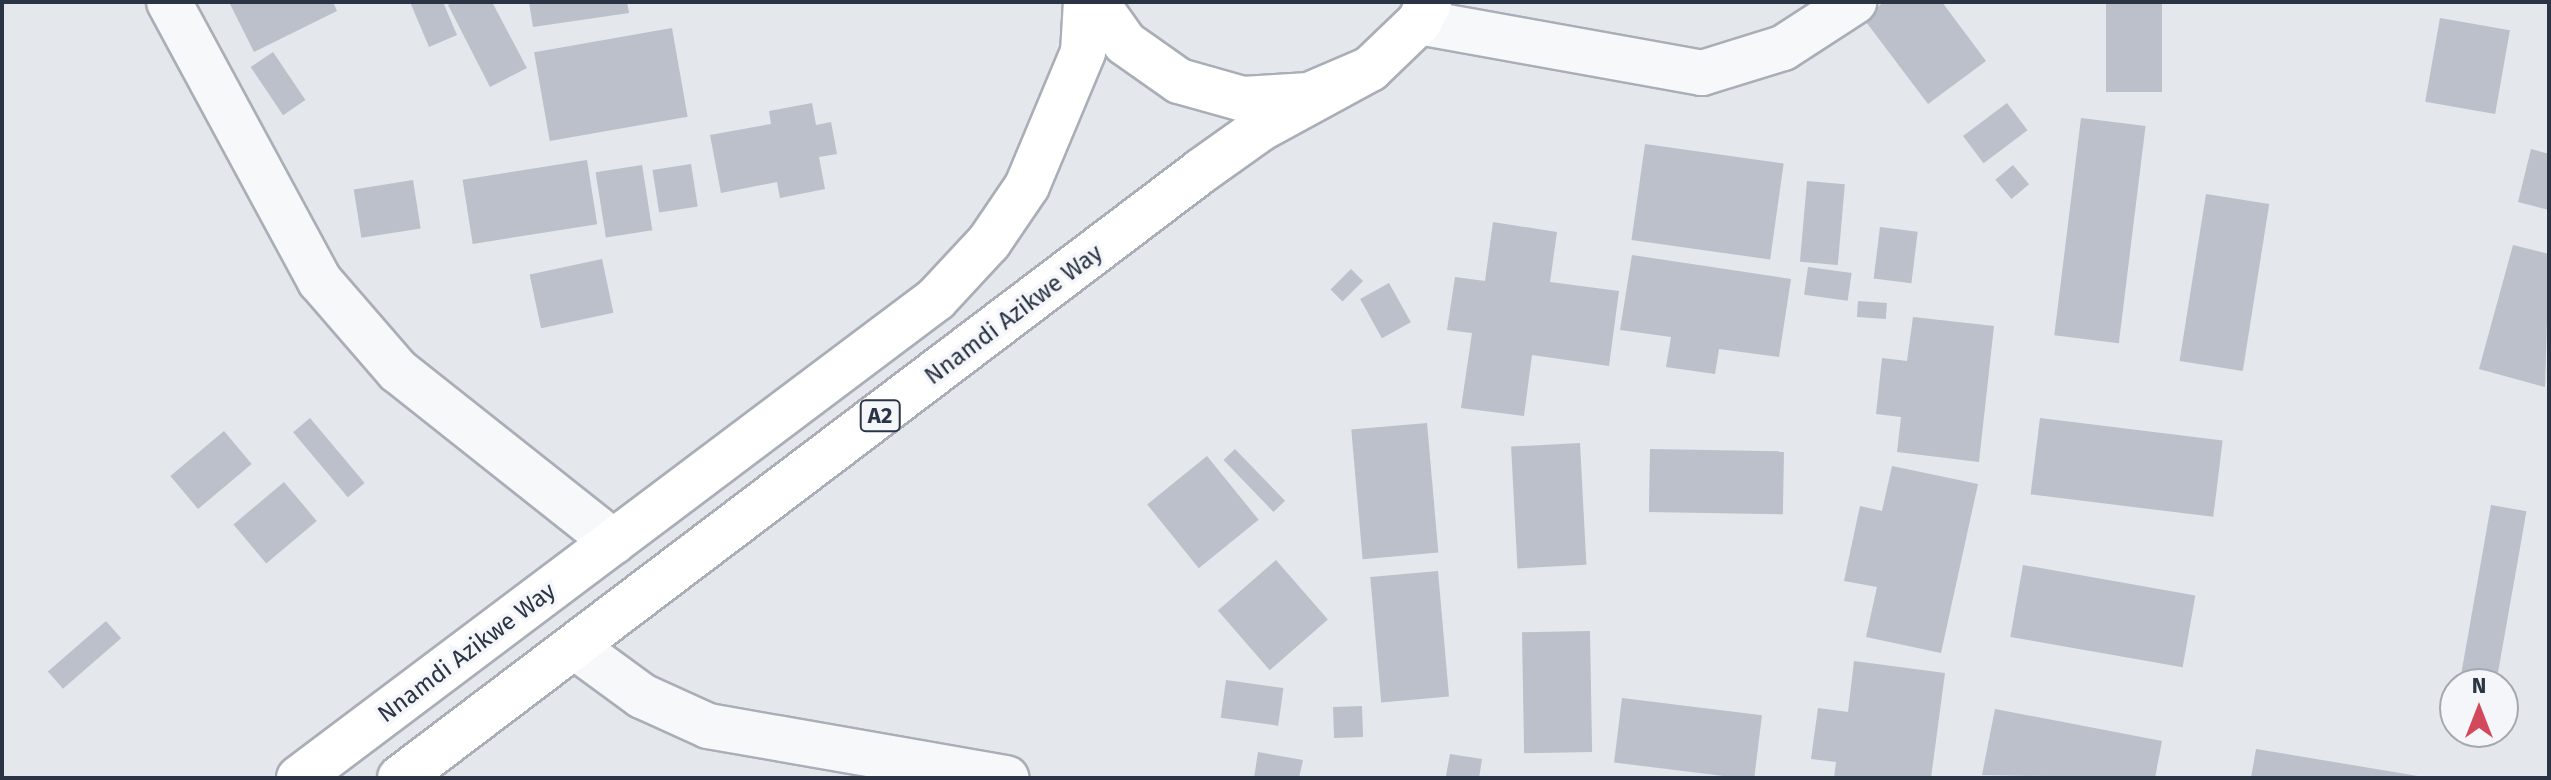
<!DOCTYPE html>
<html>
<head>
<meta charset="utf-8">
<style>
  body { margin:0 }
  #map { position:relative; width:2551px; height:780px; overflow:hidden; background:#e4e7ec; font-family:"Fira Sans",sans-serif }
  div>[style] { position:absolute }
  .building>* { inset:0; background:#bbc0ca; transform-origin:0 0 }
  .roads { filter:drop-shadow(2px 0 #a9aeb7) drop-shadow(-2px 0 #a9aeb7) drop-shadow(0 2px #a9aeb7) drop-shadow(0 -2px #a9aeb7) }
  .minor>* { height:44px; margin:-22px; padding:0 22px; transform-origin:22px; border-radius:22px; background:#f7f8fa }
  .highway>* { height:44px; margin:-22px; padding:0 22px; transform-origin:22px; border-radius:22px; background:#fff }
  span { translate:-50% -50%; white-space:nowrap; text-align:center; line-height:1.15; -webkit-text-stroke:7px #f4f6f9; paint-order:stroke }
  .shield-label span { padding:2px 6px; background:#f4f6f9; border:2px solid; border-radius:6px; -webkit-text-stroke-width:0 }
  .shield-label { font-size:22px; color:#2b3445; font-weight:700 }
  .street-label { font-size:24px; color:#2b3445 }
  .frame { position:absolute; inset:0; border:4px solid #2b3445; pointer-events:none }
  .north { position:absolute; left:2439px; top:668px; width:80px; height:80px; box-sizing:border-box; background:#f4f6f9; border:2px solid #a4a8b1; border-radius:50%; rotate:0deg; font-size:22px; font-weight:700; line-height:32px; text-align:center; color:#2b3445 }
  .north::after { content:''; display:block; margin:auto; width:28px; height:36px; background:#d1495b; clip-path:polygon(50% 0,100% 100%,50% 72%,0 100%) }
</style>
</head>
<body>
<div id="map">
  <div class="building">
    <div style="clip-path:polygon(229px 2px,333px 2px,337px 11px,254px 52px)"></div>
    <div style="clip-path:polygon(410px 2px,443px 2px,457px 35px,429px 47px)"></div>
    <div style="clip-path:polygon(454px 2px,492px 2px,527px 68px,490px 87px,448px 5px)"></div>
    <div style="clip-path:polygon(529px 2px,627px 2px,629px 13px,533px 27px)"></div>
    <div style="clip-path:polygon(1884px 2px,1942px 2px,1986px 61px,1928px 104px,1863px 18px)"></div>
    <div style="left:2106px;top:2px;width:56px;height:90px"></div>
    <div style="left:2440px;top:18px;width:71px;height:85px;rotate:10deg"></div>
    <div style="left:672px;top:28px;width:90px;height:140px;rotate:80deg"></div>
    <div style="left:273px;top:52px;width:58px;height:27px;rotate:56deg"></div>
    <div style="clip-path:polygon(812px 103px,816px 125px,831px 122px,837px 154px,819px 157px,825px 189px,780px 198px,777px 182px,721px 193px,710px 135px,771px 124px,769px 111px)"></div>
    <div style="left:2007px;top:103px;width:34px;height:55px;rotate:53deg"></div>
    <div style="left:2081px;top:118px;width:65px;height:219px;rotate:7deg"></div>
    <div style="left:1645px;top:144px;width:140px;height:97px;rotate:8deg"></div>
    <div style="clip-path:polygon(2531px 149px,2549px 154px,2549px 210px,2518px 202px)"></div>
    <div style="left:587px;top:160px;width:65px;height:126px;rotate:81deg"></div>
    <div style="left:691px;top:164px;width:43px;height:39px;rotate:81deg"></div>
    <div style="left:642px;top:165px;width:66px;height:47px;rotate:81deg"></div>
    <div style="left:2013px;top:165px;width:25px;height:23px;rotate:50deg"></div>
    <div style="left:413px;top:180px;width:49px;height:60px;rotate:81deg"></div>
    <div style="left:1807px;top:181px;width:38px;height:81px;rotate:5deg"></div>
    <div style="left:2206px;top:194px;width:64px;height:169px;rotate:9deg"></div>
    <div style="clip-path:polygon(1493px 222px,1557px 232px,1550px 282px,1619px 291px,1609px 366px,1532px 355px,1524px 416px,1461px 408px,1472px 333px,1447px 330px,1455px 277px,1485px 281px)"></div>
    <div style="left:1880px;top:227px;width:38px;height:52px;rotate:7deg"></div>
    <div style="clip-path:polygon(2513px 245px,2549px 254px,2545px 387px,2479px 369px)"></div>
    <div style="clip-path:polygon(1632px 255px,1791px 279px,1779px 357px,1719px 349px,1715px 374px,1666px 367px,1671px 337px,1620px 330px)"></div>
    <div style="left:602px;top:259px;width:55px;height:74px;rotate:78deg"></div>
    <div style="left:1808px;top:267px;width:44px;height:28px;rotate:8deg"></div>
    <div style="left:1351px;top:269px;width:17px;height:29px;rotate:45deg"></div>
    <div style="left:1389px;top:283px;width:45px;height:33px;rotate:61deg"></div>
    <div style="left:1858px;top:301px;width:29px;height:16px;rotate:4deg"></div>
    <div style="clip-path:polygon(1913px 317px,1994px 326px,1979px 462px,1897px 452px,1901px 417px,1876px 414px,1882px 358px,1907px 361px)"></div>
    <div style="left:310px;top:418px;width:85px;height:22px;rotate:50deg"></div>
    <div style="left:2040px;top:418px;width:184px;height:77px;rotate:7deg"></div>
    <div style="left:1427px;top:423px;width:130px;height:76px;rotate:85deg"></div>
    <div style="left:224px;top:431px;width:43px;height:70px;rotate:50deg"></div>
    <div style="left:1580px;top:443px;width:122px;height:69px;rotate:87deg"></div>
    <div style="left:1235px;top:449px;width:72px;height:16px;rotate:46deg"></div>
    <div style="left:1650px;top:449px;width:134px;height:63px;rotate:1deg"></div>
    <div style="left:1207px;top:456px;width:82px;height:77px;rotate:51deg"></div>
    <div style="clip-path:polygon(1892px 466px,1978px 484px,1941px 653px,1866px 637px,1877px 587px,1844px 581px,1860px 506px,1882px 511px)"></div>
    <div style="left:284px;top:482px;width:51px;height:66px;rotate:50deg"></div>
    <div style="left:2491px;top:505px;width:36px;height:182px;rotate:10deg"></div>
    <div style="left:1276px;top:560px;width:79px;height:77px;rotate:49deg"></div>
    <div style="left:2023px;top:565px;width:175px;height:73px;rotate:10deg"></div>
    <div style="left:1438px;top:571px;width:126px;height:68px;rotate:85deg"></div>
    <div style="left:106px;top:621px;width:23px;height:77px;rotate:49deg"></div>
    <div style="left:1590px;top:631px;width:121px;height:68px;rotate:89deg"></div>
    <div style="clip-path:polygon(1854px 661px,1945px 673px,1931px 778px,1834px 778px,1836px 762px,1811px 759px,1818px 708px,1848px 712px)"></div>
    <div style="left:1226px;top:680px;width:58px;height:38px;rotate:8deg"></div>
    <div style="left:1622px;top:698px;width:141px;height:65px;rotate:7deg"></div>
    <div style="left:1362px;top:706px;width:31px;height:29px;rotate:88deg"></div>
    <div style="clip-path:polygon(1995px 709px,2162px 741px,2155px 778px,1982px 775px)"></div>
    <div style="clip-path:polygon(2256px 749px,2418px 776px,2418px 778px,2251px 778px)"></div>
    <div style="clip-path:polygon(1258px 752px,1303px 760px,1299px 778px,1254px 778px)"></div>
    <div style="clip-path:polygon(1450px 754px,1482px 759px,1479px 778px,1446px 776px)"></div>
  </div>
  <div class="roads">
    <div class="minor">
      <div style="left:169px;top:2px;width:317px;rotate:61.6deg"></div>
      <div style="left:320px;top:281px;width:119px;rotate:49.1deg"></div>
      <div style="left:398px;top:371px;width:275px;rotate:38.4deg"></div>
      <div style="left:1419px;top:22px;width:288px;rotate:10.2deg"></div>
      <div style="left:1702px;top:73px;width:85px;rotate:-17.2deg"></div>
      <div style="left:1783px;top:48px;width:85px;rotate:-32.9deg"></div>
      <div style="left:575px;top:647px;width:83px;rotate:36.2deg"></div>
      <div style="left:642px;top:696px;width:72px;rotate:24.4deg"></div>
      <div style="left:708px;top:726px;width:303px;rotate:9.9deg"></div>
    </div>
    <div class="highway">
      <div style="left:1096px;top:2px;width:50px;rotate:54.7deg"></div>
      <div style="left:1125px;top:43px;width:66px;rotate:35.1deg"></div>
      <div style="left:1179px;top:81px;width:66px;rotate:15.7deg"></div>
      <div style="left:1243px;top:99px;width:66px;rotate:-3.5deg"></div>
      <div style="left:1309px;top:95px;width:66px;rotate:-23.1deg"></div>
      <div style="left:1370px;top:69px;width:68px;rotate:-43.8deg"></div>
      <div style="left:1419px;top:22px;width:22px;rotate:-63deg"></div>
      <div style="left:299px;top:778px;width:797px;rotate:-36.94deg"></div>
      <div style="left:936px;top:299px;width:78px;rotate:-47.1deg"></div>
      <div style="left:989px;top:242px;width:68px;rotate:-55.8deg"></div>
      <div style="left:1027px;top:186px;width:145px;rotate:-67.3deg"></div>
      <div style="left:1083px;top:52px;width:50px;rotate:-86.6deg"></div>
      <div style="left:400px;top:778px;width:1005px;rotate:-37.15deg"></div>
      <div style="left:1201px;top:171px;width:72px;rotate:-35.4deg"></div>
      <div style="left:1260px;top:129px;width:125px;rotate:-28.6deg"></div>
    </div>
  </div>
  <div class="shield-label">
    <span style="left:880px;top:416px">A2</span>
  </div>
  <div class="street-label">
    <span style="left:1014px;top:315px;rotate:-37deg">Nnamdi Azikwe Way</span>
    <span style="left:467px;top:653px;rotate:-37deg">Nnamdi Azikwe Way</span>
  </div>
  <div class="frame"></div>
  <div class="north">N</div>
</div>
</body>
</html>
